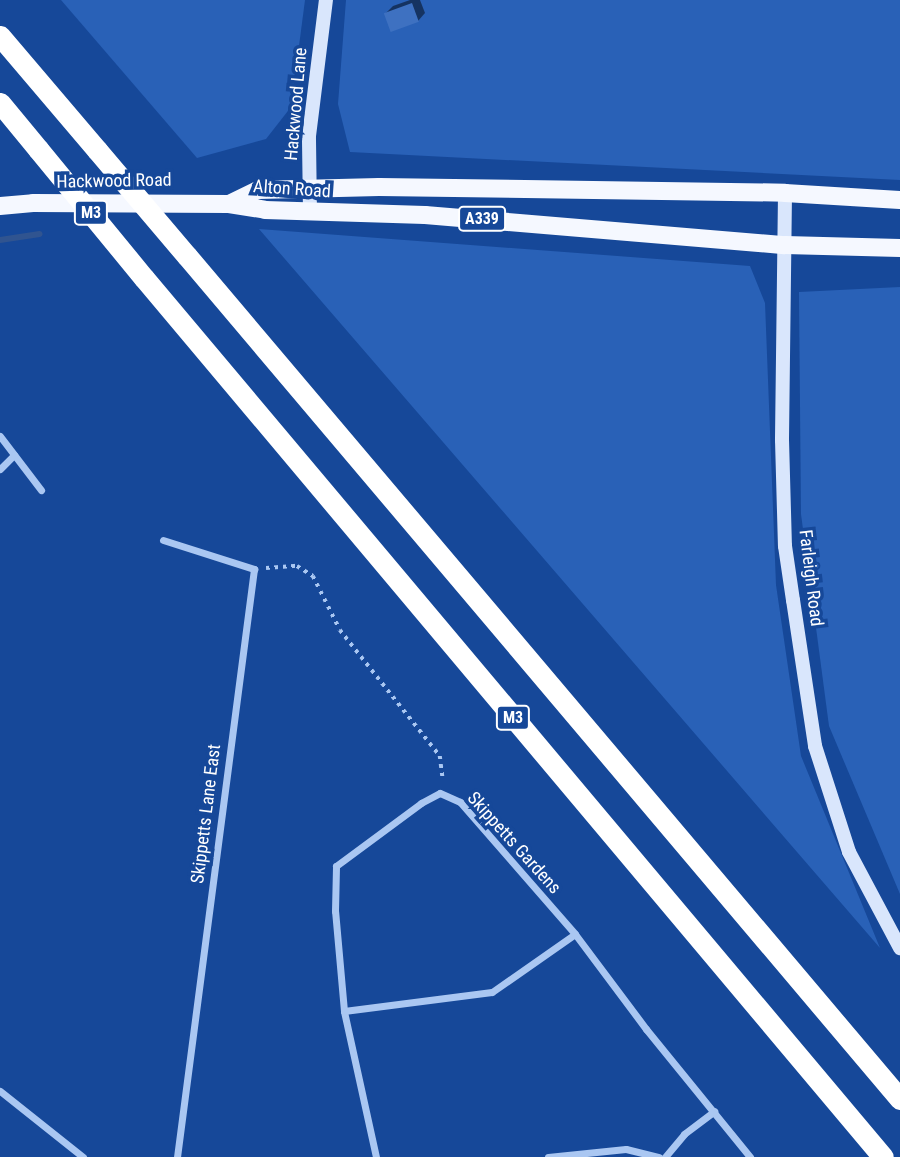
<!DOCTYPE html>
<html>
<head>
<meta charset="utf-8">
<style>
  body { margin:0 }
  #map { position:relative; width:900px; height:1157px; overflow:hidden; background:#164899; font-family:"Roboto Condensed",sans-serif }
  div>[style] { position:absolute }
  .green>* { inset:0; background:#2961b7 }
  .shadow>* { inset:0; background:#0007 }
  .stream>* { height:6px; margin:-3px; padding:0 3px; transform-origin:3px; border-radius:3px; background:#305490 }
  .building>* { inset:0; background:#3e71c1; transform-origin:0 0 }
  .path>* { height:3.5px; margin-top:-1.75px; transform-origin:0; background:repeating-linear-gradient(90deg,#aac7f2 0 3.5px,transparent 0 8.5px) }
  .street>* { height:7px; margin:-3.5px; padding:0 3.5px; transform-origin:3.5px; border-radius:3.5px; background:#aac7f2 }
  .secondary>* { height:14px; margin:-7px; padding:0 7px; transform-origin:7px; border-radius:7px; background:#d9e6fc }
  .primary>* { height:18px; margin:-9px; padding:0 9px; transform-origin:9px; border-radius:9px; background:#f5f8ff }
  .highway>* { height:21px; margin:-10.5px; padding:0 10.5px; transform-origin:10.5px; border-radius:10.5px; background:#fff }
  .highway-bridge>* { height:21px; margin:-10.5px; padding:0 10.5px; transform-origin:10.5px; border-radius:10.5px; background:#fff }
  span { translate:-50% -50%; white-space:nowrap; text-align:center; line-height:1.15; -webkit-text-stroke:7px #164899; paint-order:stroke }
  .shield-label span { padding:2px 5px; background:#164899; border:2px solid; border-radius:5px; -webkit-text-stroke-width:0 }
  .shield-label { font-size:16px; color:#fff; font-weight:700 }
  .street-label { font-size:18px; color:#fff }
</style>
</head>
<body>
<div id="map">
  <div class="green">
    <div style="clip-path:polygon(61px 0,305px 0,291px 107px,266px 139px,197px 158px)"></div>
    <div style="clip-path:polygon(346px 0,900px 0,900px 180px,350px 152px,338px 104px)"></div>
    <div style="clip-path:polygon(259px 229px,750px 266px,765px 303px,776px 585px,801px 756px,880px 948px)"></div>
    <div style="clip-path:polygon(900px 287px,900px 894px,829px 726px,801px 514px,799px 292px)"></div>
  </div>
  <div class="shadow">
    <div style="clip-path:polygon(410px 0,420px 0,425px 13px,418px 21px,386px 13px,393px 6px)"></div>
  </div>
  <div class="stream">
    <div style="left:0;top:240px;width:40px;rotate:-8.5deg"></div>
  </div>
  <div class="building">
    <div style="left:412px;top:3px;width:20px;height:30px;rotate:70deg"></div>
  </div>
  <div class="path">
    <div style="left:266px;top:568px;width:31px;rotate:-4deg"></div>
    <div style="left:297px;top:566px;width:19px;rotate:32deg"></div>
    <div style="left:313px;top:576px;width:60px;rotate:63.4deg"></div>
    <div style="left:340px;top:630px;width:161px;rotate:51.6deg"></div>
    <div style="left:440px;top:756px;width:25px;rotate:83deg"></div>
  </div>
  <div class="street">
    <div style="left:0;top:436px;width:68px;rotate:52.8deg"></div>
    <div style="left:0;top:469px;width:20px;rotate:-45deg"></div>
    <div style="left:163px;top:540px;width:96px;rotate:17.7deg"></div>
    <div style="left:254px;top:569px;width:593px;rotate:97.46deg"></div>
    <div style="left:344px;top:1011px;width:149px;rotate:-7.3deg"></div>
    <div style="left:492px;top:992px;width:101px;rotate:-34.9deg"></div>
    <div style="left:0;top:1091px;width:106px;rotate:38.5deg"></div>
    <div style="left:376px;top:1157px;width:149px;rotate:-102.4deg"></div>
    <div style="left:344px;top:1011px;width:100px;rotate:-95.1deg"></div>
    <div style="left:335px;top:911px;width:45px;rotate:-88.7deg"></div>
    <div style="left:336px;top:866px;width:106px;rotate:-36.5deg"></div>
    <div style="left:421px;top:803px;width:21px;rotate:-28deg"></div>
    <div style="left:440px;top:793px;width:22px;rotate:24deg"></div>
    <div style="left:460px;top:802px;width:175px;rotate:48.9deg"></div>
    <div style="left:575px;top:934px;width:119px;rotate:53.2deg"></div>
    <div style="left:646px;top:1029px;width:165px;rotate:50.9deg"></div>
    <div style="left:548px;top:1157px;width:78px;rotate:-5.9deg"></div>
    <div style="left:626px;top:1149px;width:34px;rotate:14deg"></div>
    <div style="left:665px;top:1157px;width:30px;rotate:-50deg"></div>
    <div style="left:684px;top:1134px;width:38px;rotate:-37deg"></div>
  </div>
  <div class="secondary">
    <div style="left:785px;top:193px;width:247px;rotate:90.7deg"></div>
    <div style="left:782px;top:440px;width:106px;rotate:88.4deg"></div>
    <div style="left:785px;top:546px;width:55px;rotate:81.6deg"></div>
    <div style="left:793px;top:600px;width:148px;rotate:81.4deg"></div>
    <div style="left:815px;top:746px;width:111px;rotate:72.2deg"></div>
    <div style="left:849px;top:852px;width:109px;rotate:62deg"></div>
    <div style="left:310px;top:212px;width:76px;rotate:-90.8deg"></div>
    <div style="left:309px;top:136px;width:137px;rotate:-82.9deg"></div>
  </div>
  <div class="primary">
    <div style="left:229px;top:204px;width:32px;rotate:-26deg"></div>
    <div style="left:258px;top:190px;width:121px;rotate:-1.4deg"></div>
    <div style="left:379px;top:187px;width:406px;rotate:0.8deg"></div>
    <div style="left:785px;top:193px;width:115px;rotate:3.5deg"></div>
    <div style="left:0;top:206px;width:33px;rotate:-5deg"></div>
    <div style="left:33px;top:203px;width:196px;rotate:0.3deg"></div>
    <div style="left:229px;top:204px;width:36px;rotate:9deg"></div>
    <div style="left:265px;top:210px;width:160px;rotate:1.8deg"></div>
    <div style="left:425px;top:215px;width:361px;rotate:4.8deg"></div>
    <div style="left:785px;top:245px;width:115px;rotate:1.5deg"></div>
  </div>
  <div class="highway">
    <div style="left:0;top:36px;width:150px;rotate:49.6deg"></div>
    <div style="left:0;top:103px;width:60px;rotate:50.4deg"></div>
    <div style="left:187px;top:256px;width:1104px;rotate:49.78deg"></div>
    <div style="left:144px;top:278px;width:1148px;rotate:49.95deg"></div>
  </div>
  <div class="highway-bridge">
    <div style="left:38px;top:149px;width:167px;rotate:50.6deg"></div>
    <div style="left:97px;top:150px;width:139px;rotate:49.7deg"></div>
  </div>
  <div class="shield-label">
    <span style="left:91px;top:213px">M3</span>
    <span style="left:482px;top:219px">A339</span>
    <span style="left:513px;top:718px">M3</span>
  </div>
  <div class="street-label">
    <span style="left:296px;top:104px;rotate:-85deg">Hackwood Lane</span>
    <span style="left:114px;top:181px;rotate:-1deg">Hackwood Road</span>
    <span style="left:292px;top:189px;rotate:4deg">Alton Road</span>
    <span style="left:811px;top:578px;rotate:83deg">Farleigh Road</span>
    <span style="left:206px;top:814px;rotate:-83deg">Skippetts Lane East</span>
    <span style="left:514px;top:843px;rotate:48deg">Skippetts Gardens</span>
  </div>
</div>
</body>
</html>
